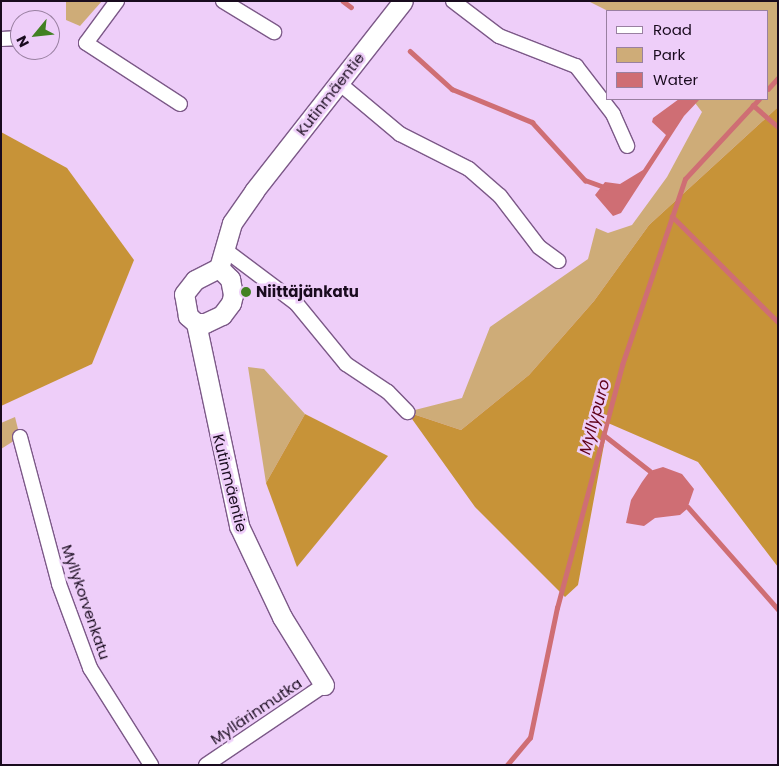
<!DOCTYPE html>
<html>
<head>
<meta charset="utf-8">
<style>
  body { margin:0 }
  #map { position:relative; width:779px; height:766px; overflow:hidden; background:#eecef9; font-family:Poppins,sans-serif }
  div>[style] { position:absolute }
  .green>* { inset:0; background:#ceac78 }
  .forest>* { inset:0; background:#c79338 }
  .water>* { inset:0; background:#cf6e74 }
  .stream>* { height:4.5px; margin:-2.25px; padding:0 2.25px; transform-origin:2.25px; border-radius:2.25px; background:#cf6e74 }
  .roads { filter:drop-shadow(1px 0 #7c5988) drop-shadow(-1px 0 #7c5988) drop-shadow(0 1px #7c5988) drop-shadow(0 -1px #7c5988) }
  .street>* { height:14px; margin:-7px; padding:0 7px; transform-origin:7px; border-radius:7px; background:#fff }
  .secondary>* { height:19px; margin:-9.5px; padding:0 9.5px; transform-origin:9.5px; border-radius:9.5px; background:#fff }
  .dots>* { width:14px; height:14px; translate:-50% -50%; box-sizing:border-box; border:2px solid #eecef9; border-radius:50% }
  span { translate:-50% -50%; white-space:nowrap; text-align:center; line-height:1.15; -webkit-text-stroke:5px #eecef9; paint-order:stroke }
  .street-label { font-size:15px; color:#190b1e }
  .poi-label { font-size:15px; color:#190b1e; font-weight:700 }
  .left { translate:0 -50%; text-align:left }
  .water-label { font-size:16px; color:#5f0118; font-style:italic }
  .frame { position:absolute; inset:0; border:2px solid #190b1e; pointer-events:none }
  .legend { position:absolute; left:606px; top:10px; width:162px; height:90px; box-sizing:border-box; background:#eecef9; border:1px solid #9980a1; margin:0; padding:6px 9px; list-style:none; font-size:15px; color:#190b1e }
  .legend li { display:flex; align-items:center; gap:10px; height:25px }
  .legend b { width:25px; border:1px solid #9980a1 }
  .north { position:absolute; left:10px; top:10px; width:50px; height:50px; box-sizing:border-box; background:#eecef9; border:1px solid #9980a1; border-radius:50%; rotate:242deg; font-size:14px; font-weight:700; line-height:20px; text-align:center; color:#190b1e }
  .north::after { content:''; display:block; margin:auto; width:18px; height:22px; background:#418122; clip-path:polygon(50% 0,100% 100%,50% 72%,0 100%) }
</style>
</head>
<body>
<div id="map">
  <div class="green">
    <div style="clip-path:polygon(66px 1px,102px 1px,80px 26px,66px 20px)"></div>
    <div style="clip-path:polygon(588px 1px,778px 1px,778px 107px,649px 225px,594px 301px,529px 375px,461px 430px,407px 412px,462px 398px,490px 327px,588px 259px,596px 228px,608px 233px,632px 225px,667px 177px,702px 112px,692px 99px,768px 99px,768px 11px,608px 11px)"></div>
    <div style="clip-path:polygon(248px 367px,264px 369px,305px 414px,266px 483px)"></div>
    <div style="clip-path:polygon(15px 417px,20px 437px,1px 449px,1px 423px)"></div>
  </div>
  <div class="forest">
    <div style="clip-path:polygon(778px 107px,778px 567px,698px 462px,608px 423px,578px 585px,565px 597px,475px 507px,407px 412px,461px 430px,529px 375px,594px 301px,649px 225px)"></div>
    <div style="clip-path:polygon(1px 132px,67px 168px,134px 260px,92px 364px,1px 406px)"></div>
    <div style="clip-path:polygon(305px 414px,388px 456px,297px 567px,266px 483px)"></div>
  </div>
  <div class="water">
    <div style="clip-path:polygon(679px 99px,700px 99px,684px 116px,621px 213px,613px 216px,595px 195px,605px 182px,620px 184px,643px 170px,666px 135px,652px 122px,653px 118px)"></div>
    <div style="clip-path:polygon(663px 467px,682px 474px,694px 489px,687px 509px,680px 515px,655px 518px,644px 526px,626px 523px,631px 500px,642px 482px,650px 471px)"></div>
  </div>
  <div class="stream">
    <div style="left:343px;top:1px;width:10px;rotate:37deg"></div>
    <div style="left:410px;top:51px;width:57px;rotate:42.1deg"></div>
    <div style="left:452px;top:89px;width:87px;rotate:22.4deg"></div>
    <div style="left:532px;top:122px;width:79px;rotate:47.6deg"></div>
    <div style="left:585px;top:180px;width:23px;rotate:20deg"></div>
    <div style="left:768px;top:89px;width:15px;rotate:-48deg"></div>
    <div style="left:753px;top:105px;width:33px;rotate:41deg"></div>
    <div style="left:672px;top:216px;width:150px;rotate:45deg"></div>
    <div style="left:604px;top:435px;width:58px;rotate:38deg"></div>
    <div style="left:688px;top:507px;width:136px;rotate:48.6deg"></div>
    <div style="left:507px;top:765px;width:35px;rotate:-50deg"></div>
    <div style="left:530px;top:738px;width:133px;rotate:-78.3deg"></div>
    <div style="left:557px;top:608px;width:252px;rotate:-75deg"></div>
    <div style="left:622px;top:365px;width:196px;rotate:-71.3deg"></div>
    <div style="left:685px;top:179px;width:109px;rotate:-47.2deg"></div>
  </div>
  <div class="roads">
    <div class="street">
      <div style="left:117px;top:1px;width:52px;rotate:126.4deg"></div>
      <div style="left:86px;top:43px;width:112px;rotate:33deg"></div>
      <div style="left:223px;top:1px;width:60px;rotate:31.3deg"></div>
      <div style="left:453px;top:1px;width:58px;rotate:37.3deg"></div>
      <div style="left:499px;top:36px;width:83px;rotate:21.3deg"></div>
      <div style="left:576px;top:66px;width:61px;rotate:52.4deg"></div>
      <div style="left:613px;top:114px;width:35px;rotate:66deg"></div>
      <div style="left:1px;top:39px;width:19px;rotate:-3deg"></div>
      <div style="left:339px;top:83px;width:80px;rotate:39.9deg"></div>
      <div style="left:400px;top:134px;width:77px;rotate:26.9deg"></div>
      <div style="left:469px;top:169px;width:41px;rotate:41.1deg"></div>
      <div style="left:500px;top:196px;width:64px;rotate:52.6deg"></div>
      <div style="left:539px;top:247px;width:24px;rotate:36deg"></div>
      <div style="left:224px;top:249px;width:90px;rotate:36.9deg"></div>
      <div style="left:296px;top:303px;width:79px;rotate:50.7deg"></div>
      <div style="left:346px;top:364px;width:50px;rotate:33.7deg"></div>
      <div style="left:388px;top:392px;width:28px;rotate:46deg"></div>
      <div style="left:20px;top:437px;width:152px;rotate:75.1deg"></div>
      <div style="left:59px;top:584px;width:90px;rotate:69.7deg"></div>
      <div style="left:90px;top:668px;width:115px;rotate:57.8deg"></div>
      <div style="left:206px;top:765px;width:143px;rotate:-34.1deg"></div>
    </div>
    <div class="secondary">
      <div style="left:219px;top:268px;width:47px;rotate:-73.9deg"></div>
      <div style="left:232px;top:223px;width:39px;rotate:-55deg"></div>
      <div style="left:254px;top:191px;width:241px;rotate:-51.9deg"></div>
      <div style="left:219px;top:268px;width:16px;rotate:45deg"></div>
      <div style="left:230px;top:279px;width:16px;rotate:79deg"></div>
      <div style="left:233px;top:295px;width:8px;rotate:104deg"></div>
      <div style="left:231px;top:303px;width:15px;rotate:127deg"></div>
      <div style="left:222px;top:315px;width:19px;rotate:155deg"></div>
      <div style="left:205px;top:323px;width:9px;rotate:180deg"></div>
      <div style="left:196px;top:323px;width:11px;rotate:-139deg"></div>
      <div style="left:188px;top:316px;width:22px;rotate:-100deg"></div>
      <div style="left:184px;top:294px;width:18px;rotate:-52deg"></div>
      <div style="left:195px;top:280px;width:27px;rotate:-27deg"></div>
      <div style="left:196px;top:323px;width:208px;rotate:78deg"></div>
      <div style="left:239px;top:526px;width:101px;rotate:64.7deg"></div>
      <div style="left:282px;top:617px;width:80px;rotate:58.3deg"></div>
    </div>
  </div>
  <div class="dots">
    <div style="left:246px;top:292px;background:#418122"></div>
  </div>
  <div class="street-label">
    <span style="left:330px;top:94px;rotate:-52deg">Kutinmäentie</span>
    <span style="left:230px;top:483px;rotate:76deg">Kutinmäentie</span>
    <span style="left:86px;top:602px;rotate:71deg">Myllykorvenkatu</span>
    <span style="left:256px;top:711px;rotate:-34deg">Myllärinmutka</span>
  </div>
  <div class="poi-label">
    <span class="left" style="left:256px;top:292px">Niittäjänkatu</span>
  </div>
  <div class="water-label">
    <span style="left:595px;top:417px;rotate:-75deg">Myllypuro</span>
  </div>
  <div class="frame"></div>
  <ul class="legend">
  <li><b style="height:6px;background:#fff"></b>Road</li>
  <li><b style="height:14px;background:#ceac78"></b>Park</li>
  <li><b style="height:14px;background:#cf6e74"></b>Water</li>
  </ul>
  <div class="north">N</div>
</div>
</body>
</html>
